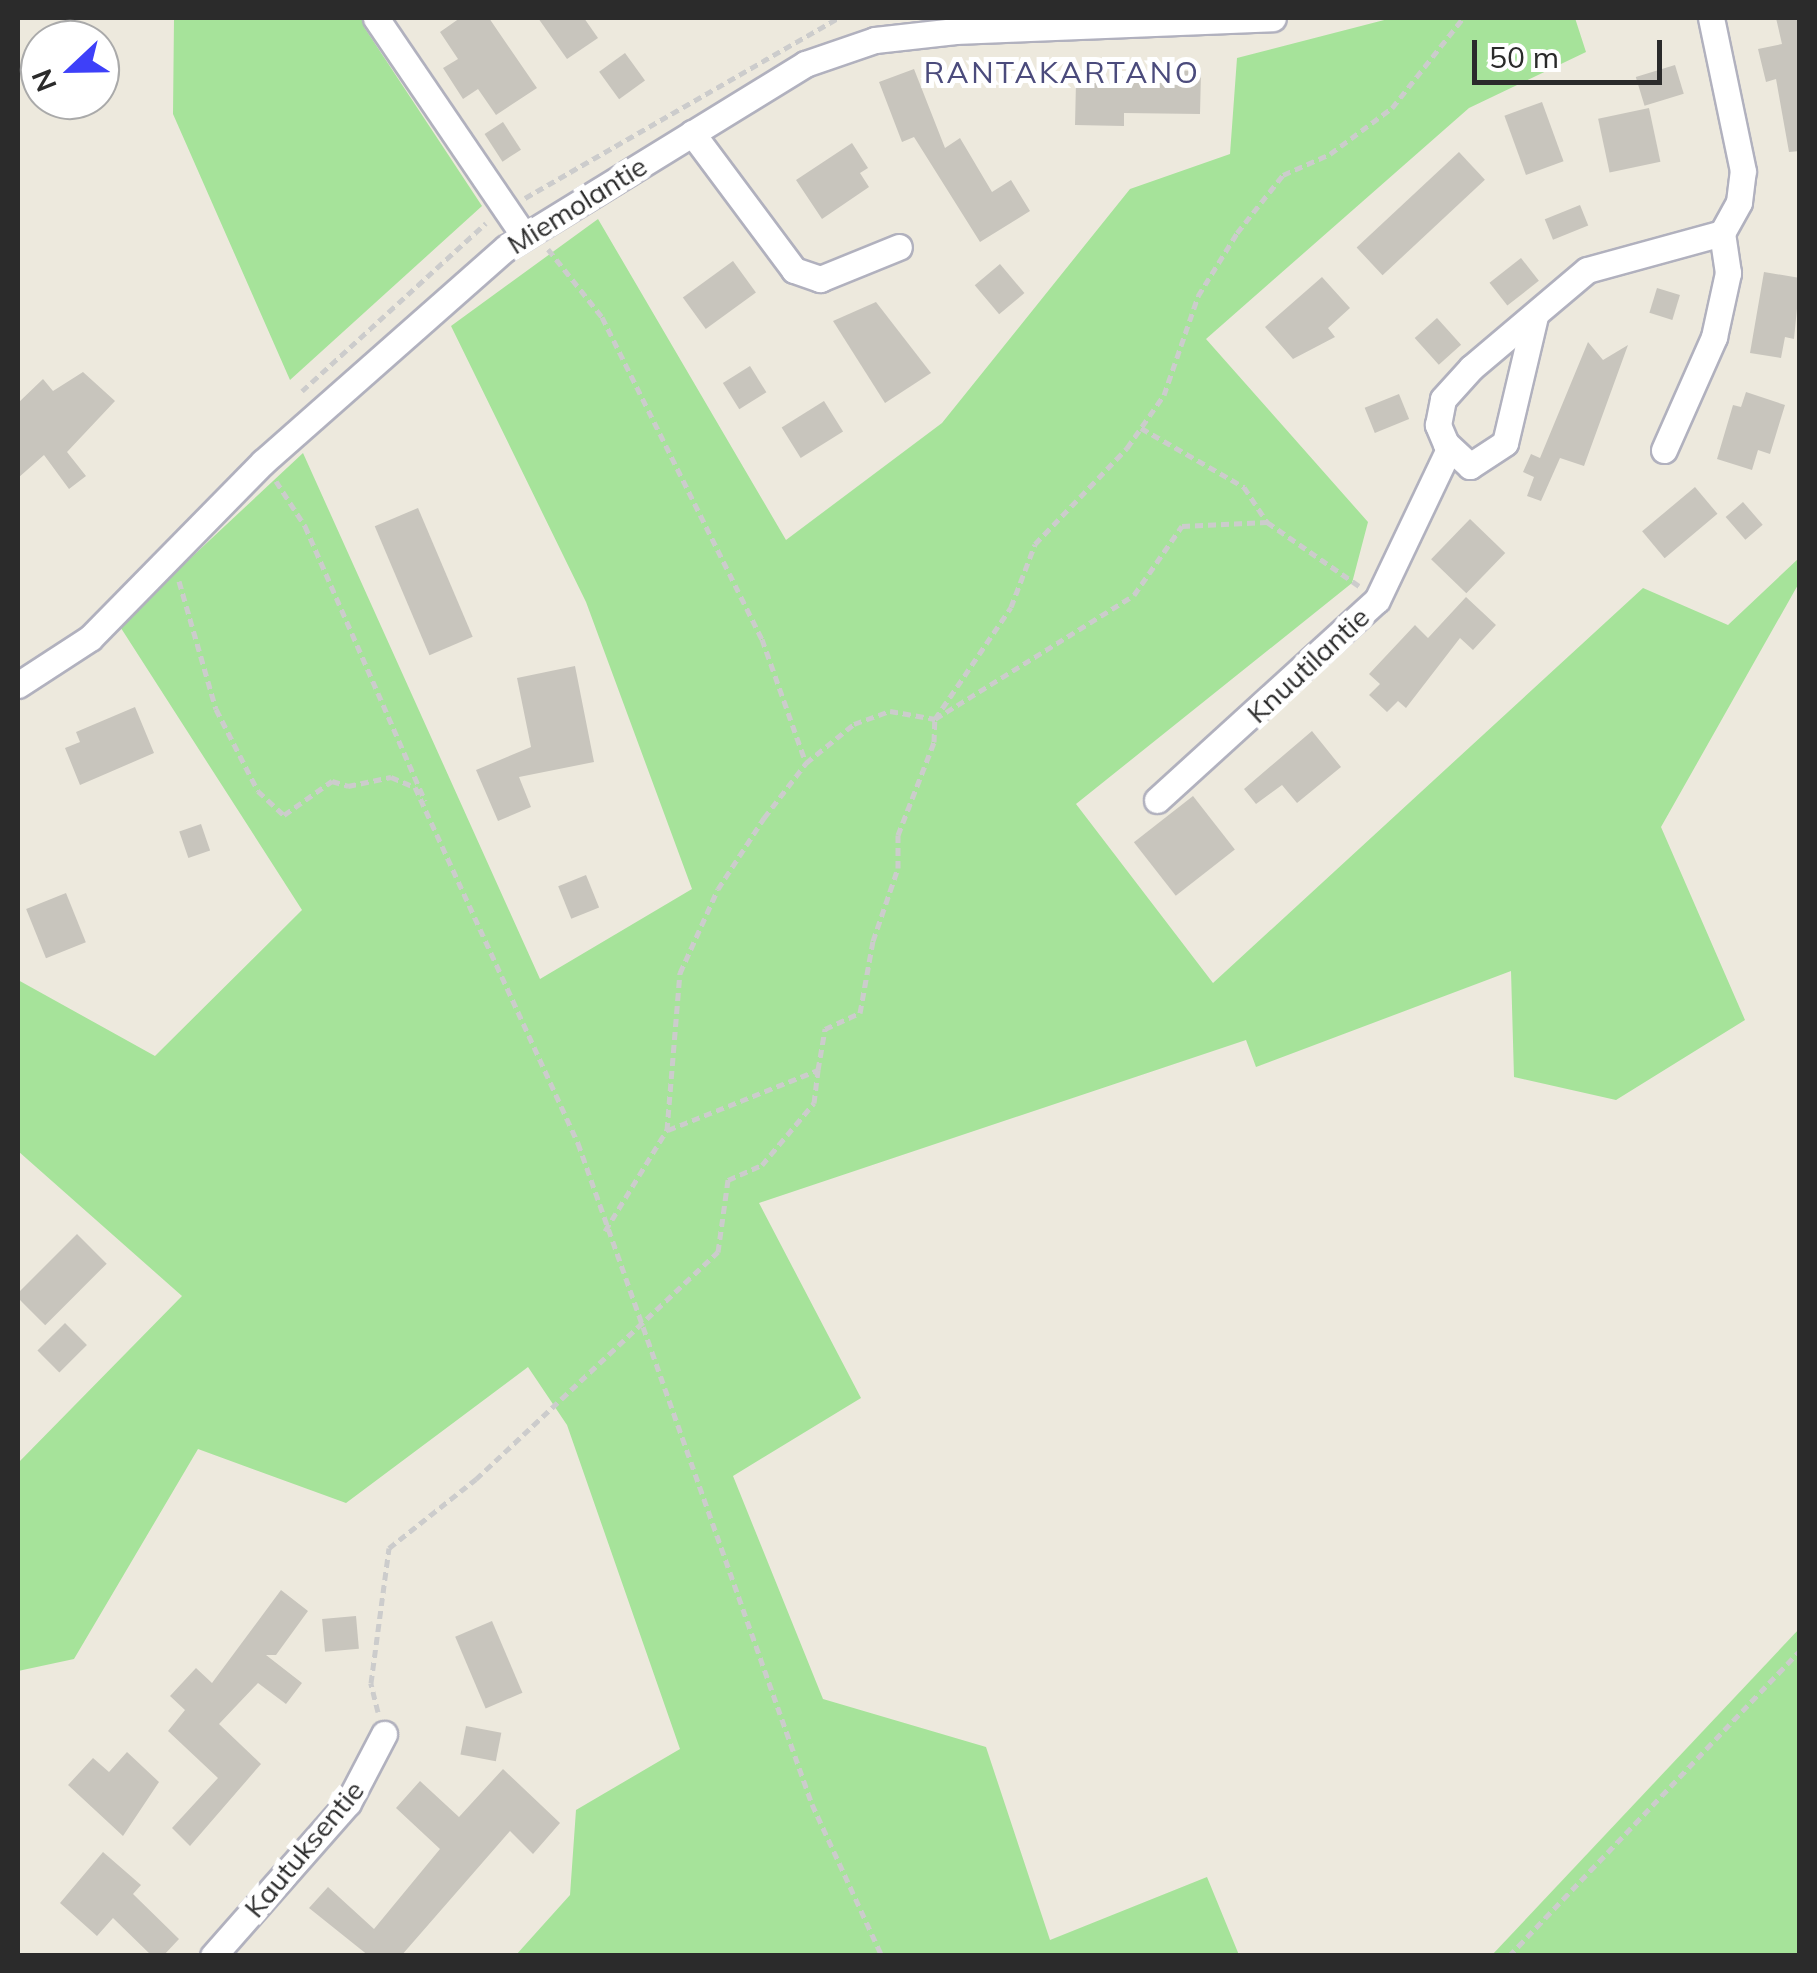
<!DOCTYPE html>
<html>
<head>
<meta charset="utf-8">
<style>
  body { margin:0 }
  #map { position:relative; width:1817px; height:1973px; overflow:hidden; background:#ede9dd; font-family:Mulish,sans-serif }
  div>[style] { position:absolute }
  .green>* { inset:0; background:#a6e39a }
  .building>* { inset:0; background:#c8c5bd; transform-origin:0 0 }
  .path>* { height:5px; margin-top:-2.5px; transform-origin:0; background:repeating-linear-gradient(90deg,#ccc 0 8px,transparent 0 13px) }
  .roads { filter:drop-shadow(2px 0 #b1b1be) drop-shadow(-2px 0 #b1b1be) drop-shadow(0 2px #b1b1be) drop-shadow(0 -2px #b1b1be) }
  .minor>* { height:25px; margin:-12.5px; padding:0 12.5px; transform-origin:12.5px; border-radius:12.5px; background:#fff }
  span { translate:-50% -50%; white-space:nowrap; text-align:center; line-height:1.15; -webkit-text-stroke:10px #fff; paint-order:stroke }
  .street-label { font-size:28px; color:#2b2b2b }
  .neighbourhood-label { font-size:30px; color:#4b4b7c; letter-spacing:2.5px }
  .frame { position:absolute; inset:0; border:20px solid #2b2b2b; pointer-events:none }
  .north { position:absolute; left:20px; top:20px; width:100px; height:100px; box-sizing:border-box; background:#fff; border:2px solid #aaa; border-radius:50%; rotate:248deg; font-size:28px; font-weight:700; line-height:40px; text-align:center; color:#2b2b2b }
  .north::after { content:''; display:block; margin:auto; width:35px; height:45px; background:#3e40f9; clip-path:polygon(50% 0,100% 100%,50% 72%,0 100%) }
  .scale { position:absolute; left:1472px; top:40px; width:190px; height:45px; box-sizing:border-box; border:5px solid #2b2b2b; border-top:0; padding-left:12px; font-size:30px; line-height:35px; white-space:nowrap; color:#2b2b2b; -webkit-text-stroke:8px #fff; paint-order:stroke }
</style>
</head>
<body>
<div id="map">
  <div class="green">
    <div style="clip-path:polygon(174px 18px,383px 18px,364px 27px,482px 206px,290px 380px,173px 114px)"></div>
    <div style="clip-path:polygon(1392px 18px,1575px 18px,1586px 52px,1469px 108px,1206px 339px,1368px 522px,1352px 583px,1076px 804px,1213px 983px,1643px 588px,1728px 625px,1799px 558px,1799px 583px,1661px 827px,1745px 1020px,1616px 1100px,1514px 1077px,1511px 971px,1256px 1067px,1246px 1040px,759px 1203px,861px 1398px,733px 1476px,823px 1699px,986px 1747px,1050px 1940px,1207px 1877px,1239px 1955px,516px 1955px,570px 1895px,576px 1810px,680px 1749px,567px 1425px,528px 1367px,346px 1503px,198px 1449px,74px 1659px,18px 1671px,18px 1463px,182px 1296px,18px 1151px,18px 980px,155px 1056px,302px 910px,119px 625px,303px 453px,540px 979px,692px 889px,586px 602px,451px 326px,598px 219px,786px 540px,942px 423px,1130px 189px,1230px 154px,1237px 58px)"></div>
    <div style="clip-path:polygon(1799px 1629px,1799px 1955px,1492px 1955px)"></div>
  </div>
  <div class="building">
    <div style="clip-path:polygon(460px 18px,489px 18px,537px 88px,496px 115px,478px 89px,463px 99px,443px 68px,458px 59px,440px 32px)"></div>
    <div style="clip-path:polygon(538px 18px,584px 18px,598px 38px,567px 59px)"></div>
    <div style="clip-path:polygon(1776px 18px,1800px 18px,1800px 151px,1789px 152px,1776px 79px,1766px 82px,1758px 49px,1782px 44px)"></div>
    <div style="left:625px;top:53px;width:34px;height:32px;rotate:54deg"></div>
    <div style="left:1675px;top:65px;width:30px;height:41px;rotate:73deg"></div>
    <div style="clip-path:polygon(914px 69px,945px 148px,960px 138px,992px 192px,1011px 180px,1030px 211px,980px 242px,914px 137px,902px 142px,879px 82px)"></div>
    <div style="clip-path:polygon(1152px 70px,1201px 71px,1200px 114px,1124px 113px,1124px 126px,1075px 125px,1076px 82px,1123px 83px,1123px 77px,1152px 78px)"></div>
    <div style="left:1542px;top:102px;width:63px;height:40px;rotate:70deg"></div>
    <div style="left:1649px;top:108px;width:55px;height:52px;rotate:78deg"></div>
    <div style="left:503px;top:122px;width:33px;height:22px;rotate:57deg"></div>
    <div style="clip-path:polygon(852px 143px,868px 168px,860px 173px,869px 187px,822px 219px,796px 180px)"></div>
    <div style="left:1459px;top:152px;width:38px;height:140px;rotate:47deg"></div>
    <div style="left:1580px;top:205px;width:22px;height:38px;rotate:68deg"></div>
    <div style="left:1521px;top:258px;width:29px;height:40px;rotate:52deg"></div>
    <div style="left:733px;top:261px;width:39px;height:62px;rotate:54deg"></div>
    <div style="left:1000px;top:264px;width:38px;height:33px;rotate:50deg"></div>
    <div style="clip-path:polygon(1764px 272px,1800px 278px,1794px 339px,1785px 337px,1781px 358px,1750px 353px)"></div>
    <div style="clip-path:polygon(1322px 277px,1350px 308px,1328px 328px,1335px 337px,1293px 359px,1265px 327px)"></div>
    <div style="left:1657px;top:288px;width:24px;height:26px;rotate:17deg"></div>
    <div style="clip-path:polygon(876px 302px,931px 373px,885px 403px,833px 321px)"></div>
    <div style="left:1437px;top:318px;width:36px;height:30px;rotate:48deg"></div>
    <div style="clip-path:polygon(1588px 342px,1603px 360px,1628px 345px,1584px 466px,1560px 458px,1541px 501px,1527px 496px,1534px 477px,1523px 472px,1531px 454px,1540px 458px)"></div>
    <div style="left:750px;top:366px;width:31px;height:32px;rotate:58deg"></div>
    <div style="clip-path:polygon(83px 372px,115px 401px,67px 452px,86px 476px,69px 489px,44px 455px,18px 478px,18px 403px,43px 379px,53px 391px)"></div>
    <div style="clip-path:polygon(1746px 392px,1785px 405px,1770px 454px,1758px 450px,1752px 470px,1717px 459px,1733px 405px,1741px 407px)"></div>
    <div style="left:1399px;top:394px;width:27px;height:37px;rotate:68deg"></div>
    <div style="left:824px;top:401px;width:36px;height:50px;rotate:58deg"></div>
    <div style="left:1695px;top:487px;width:35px;height:69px;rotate:50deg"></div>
    <div style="left:1743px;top:502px;width:30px;height:23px;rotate:49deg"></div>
    <div style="left:418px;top:508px;width:140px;height:47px;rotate:67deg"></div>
    <div style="left:1470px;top:519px;width:49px;height:56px;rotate:44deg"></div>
    <div style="clip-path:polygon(1466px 597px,1496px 625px,1473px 650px,1460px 638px,1406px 708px,1398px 701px,1387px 712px,1369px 695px,1380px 684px,1369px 674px,1415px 625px,1428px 638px)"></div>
    <div style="clip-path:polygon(575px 666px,594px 762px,519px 777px,531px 807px,498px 821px,476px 770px,531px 747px,517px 678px)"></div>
    <div style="clip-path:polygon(135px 707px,154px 753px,80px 785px,65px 748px,80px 742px,76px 732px)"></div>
    <div style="clip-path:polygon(1312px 731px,1341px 767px,1297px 803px,1282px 785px,1256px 804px,1244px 789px)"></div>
    <div style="left:1193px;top:796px;width:68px;height:75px;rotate:52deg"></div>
    <div style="left:201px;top:824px;width:28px;height:23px;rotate:71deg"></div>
    <div style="left:586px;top:875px;width:35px;height:30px;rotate:68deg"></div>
    <div style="left:66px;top:893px;width:53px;height:43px;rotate:68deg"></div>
    <div style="left:77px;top:1234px;width:42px;height:87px;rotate:45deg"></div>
    <div style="left:65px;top:1323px;width:31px;height:39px;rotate:45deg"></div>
    <div style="clip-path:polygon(281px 1590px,308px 1611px,276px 1655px,266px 1655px,302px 1683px,286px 1704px,258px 1683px,219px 1724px,261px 1764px,190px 1846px,172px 1828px,218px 1778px,168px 1731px,185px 1710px,170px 1696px,196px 1668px,212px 1683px)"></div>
    <div style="left:356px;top:1616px;width:33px;height:34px;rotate:85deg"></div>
    <div style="left:492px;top:1621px;width:78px;height:40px;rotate:67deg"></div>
    <div style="left:466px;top:1726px;width:36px;height:29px;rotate:11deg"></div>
    <div style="clip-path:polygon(127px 1752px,159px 1782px,123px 1836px,68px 1785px,93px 1758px,109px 1772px)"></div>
    <div style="clip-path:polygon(503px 1769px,560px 1823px,533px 1854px,510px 1831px,401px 1956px,369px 1956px,309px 1908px,328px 1887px,374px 1929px,440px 1849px,396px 1808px,420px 1781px,459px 1817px)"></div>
    <div style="clip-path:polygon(103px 1852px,141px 1885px,133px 1894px,179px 1939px,163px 1956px,152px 1956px,113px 1918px,97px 1936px,60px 1903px)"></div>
  </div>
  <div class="path">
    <div style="left:525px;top:198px;width:361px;rotate:-29.9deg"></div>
    <div style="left:548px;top:249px;width:87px;rotate:51.5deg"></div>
    <div style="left:602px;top:317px;width:360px;rotate:63.6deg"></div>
    <div style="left:762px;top:639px;width:132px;rotate:70.5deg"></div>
    <div style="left:302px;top:391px;width:249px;rotate:-42.4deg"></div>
    <div style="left:1141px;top:428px;width:119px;rotate:29.8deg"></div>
    <div style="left:1244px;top:487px;width:42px;rotate:56.7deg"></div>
    <div style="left:276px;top:481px;width:54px;rotate:57.2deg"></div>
    <div style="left:305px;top:526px;width:300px;rotate:66.4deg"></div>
    <div style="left:179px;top:581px;width:133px;rotate:73.9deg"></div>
    <div style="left:216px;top:709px;width:92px;rotate:62.9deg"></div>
    <div style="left:258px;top:791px;width:35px;rotate:43deg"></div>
    <div style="left:284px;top:815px;width:59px;rotate:-35.3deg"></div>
    <div style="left:332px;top:781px;width:17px;rotate:17deg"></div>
    <div style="left:348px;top:786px;width:44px;rotate:-11.8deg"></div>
    <div style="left:391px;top:777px;width:26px;rotate:23deg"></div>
    <div style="left:415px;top:787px;width:392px;rotate:65.4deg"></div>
    <div style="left:578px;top:1143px;width:701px;rotate:70.51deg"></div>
    <div style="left:812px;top:1804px;width:167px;rotate:65.3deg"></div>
    <div style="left:668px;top:1130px;width:162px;rotate:-21.8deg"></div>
    <div style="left:818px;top:1070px;width:42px;rotate:-80.3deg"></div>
    <div style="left:825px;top:1029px;width:38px;rotate:-25deg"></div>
    <div style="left:860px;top:1013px;width:73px;rotate:-79.8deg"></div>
    <div style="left:873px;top:941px;width:77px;rotate:-71.1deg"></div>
    <div style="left:898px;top:868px;width:33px;rotate:-90deg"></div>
    <div style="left:898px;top:835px;width:100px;rotate:-68.8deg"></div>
    <div style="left:934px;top:742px;width:23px;rotate:-88deg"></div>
    <div style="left:935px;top:719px;width:234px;rotate:-31.9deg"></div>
    <div style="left:1134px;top:595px;width:84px;rotate:-55.2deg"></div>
    <div style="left:1182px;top:526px;width:85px;rotate:-2.7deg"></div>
    <div style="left:1267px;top:522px;width:112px;rotate:34.8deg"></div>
    <div style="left:605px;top:1231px;width:119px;rotate:-58.5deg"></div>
    <div style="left:667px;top:1130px;width:158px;rotate:-85.3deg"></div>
    <div style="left:680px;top:973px;width:92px;rotate:-65.7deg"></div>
    <div style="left:718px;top:889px;width:85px;rotate:-57.1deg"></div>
    <div style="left:764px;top:818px;width:69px;rotate:-52.6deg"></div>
    <div style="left:806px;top:763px;width:62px;rotate:-39.1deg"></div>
    <div style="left:854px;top:724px;width:38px;rotate:-20deg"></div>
    <div style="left:890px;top:711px;width:46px;rotate:10.1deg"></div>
    <div style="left:935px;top:719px;width:135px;rotate:-55.8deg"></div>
    <div style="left:1011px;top:607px;width:67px;rotate:-69.1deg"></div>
    <div style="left:1035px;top:544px;width:133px;rotate:-46.2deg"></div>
    <div style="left:1127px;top:448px;width:65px;rotate:-55.1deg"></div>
    <div style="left:1164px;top:395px;width:105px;rotate:-71deg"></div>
    <div style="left:1198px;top:296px;width:74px;rotate:-58.2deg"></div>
    <div style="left:1237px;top:233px;width:74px;rotate:-51.6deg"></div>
    <div style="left:1283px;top:175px;width:51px;rotate:-24.1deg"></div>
    <div style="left:1330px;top:154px;width:77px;rotate:-36.6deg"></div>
    <div style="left:1392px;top:108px;width:115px;rotate:-51.7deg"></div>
    <div style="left:378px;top:1712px;width:30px;rotate:-104deg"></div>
    <div style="left:371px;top:1683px;width:136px;rotate:-82.4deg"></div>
    <div style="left:389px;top:1548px;width:111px;rotate:-38.4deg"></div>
    <div style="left:476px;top:1479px;width:332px;rotate:-43.2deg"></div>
    <div style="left:718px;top:1252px;width:73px;rotate:-82.1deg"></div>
    <div style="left:728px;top:1180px;width:37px;rotate:-24deg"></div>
    <div style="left:762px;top:1165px;width:81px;rotate:-50deg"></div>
    <div style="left:814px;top:1103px;width:33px;rotate:-83deg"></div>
    <div style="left:1509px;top:1956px;width:422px;rotate:-46.4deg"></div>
  </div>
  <div class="roads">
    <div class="minor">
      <div style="left:376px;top:18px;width:263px;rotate:55.8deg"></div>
      <div style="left:692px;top:133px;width:171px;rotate:53.3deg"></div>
      <div style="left:794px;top:270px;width:28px;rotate:19deg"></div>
      <div style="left:820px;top:279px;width:85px;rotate:-22.1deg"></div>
      <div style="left:1535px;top:316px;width:130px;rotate:103.3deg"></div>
      <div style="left:1505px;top:443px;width:42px;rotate:146.7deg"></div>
      <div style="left:1470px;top:466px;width:33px;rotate:-137deg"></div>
      <div style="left:1446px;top:444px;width:21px;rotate:-113deg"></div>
      <div style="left:1438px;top:425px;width:26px;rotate:-79deg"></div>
      <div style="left:1443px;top:399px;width:42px;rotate:-47.9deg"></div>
      <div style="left:1471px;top:368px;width:152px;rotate:-40.2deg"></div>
      <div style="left:1587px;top:270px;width:140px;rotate:-15.3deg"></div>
      <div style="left:1722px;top:233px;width:35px;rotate:-61deg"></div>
      <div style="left:1739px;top:202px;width:31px;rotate:-83deg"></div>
      <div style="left:1743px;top:171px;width:156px;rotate:-101.8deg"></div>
      <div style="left:1664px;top:450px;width:124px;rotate:-66.1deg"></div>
      <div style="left:1714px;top:337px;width:66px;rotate:-77.7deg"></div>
      <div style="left:1728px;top:273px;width:40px;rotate:-98.5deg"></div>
      <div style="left:18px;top:685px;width:86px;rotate:-33.1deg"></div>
      <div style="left:90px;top:638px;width:247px;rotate:-45.5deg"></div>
      <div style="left:263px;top:462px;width:324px;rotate:-41.4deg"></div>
      <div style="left:506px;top:248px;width:351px;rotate:-31.6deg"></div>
      <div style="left:805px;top:64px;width:74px;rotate:-18.9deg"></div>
      <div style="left:875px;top:40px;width:81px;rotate:-6.4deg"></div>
      <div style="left:955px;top:31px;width:318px;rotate:-2.3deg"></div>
      <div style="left:1157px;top:800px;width:297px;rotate:-42.3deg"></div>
      <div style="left:1377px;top:600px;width:167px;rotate:-64.5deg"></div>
      <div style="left:213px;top:1956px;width:204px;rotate:-48.6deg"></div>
      <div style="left:348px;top:1803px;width:78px;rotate:-62.4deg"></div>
    </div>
  </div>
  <div class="street-label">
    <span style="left:577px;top:205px;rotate:-32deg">Miemolantie</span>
    <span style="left:1308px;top:665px;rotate:-43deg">Knuutilantie</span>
    <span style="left:304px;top:1849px;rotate:-50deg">Kautuksentie</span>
  </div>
  <div class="neighbourhood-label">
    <span style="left:1062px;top:72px">RANTAKARTANO</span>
  </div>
  <div class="frame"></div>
  <div class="north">N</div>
  <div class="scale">50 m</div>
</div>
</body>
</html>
